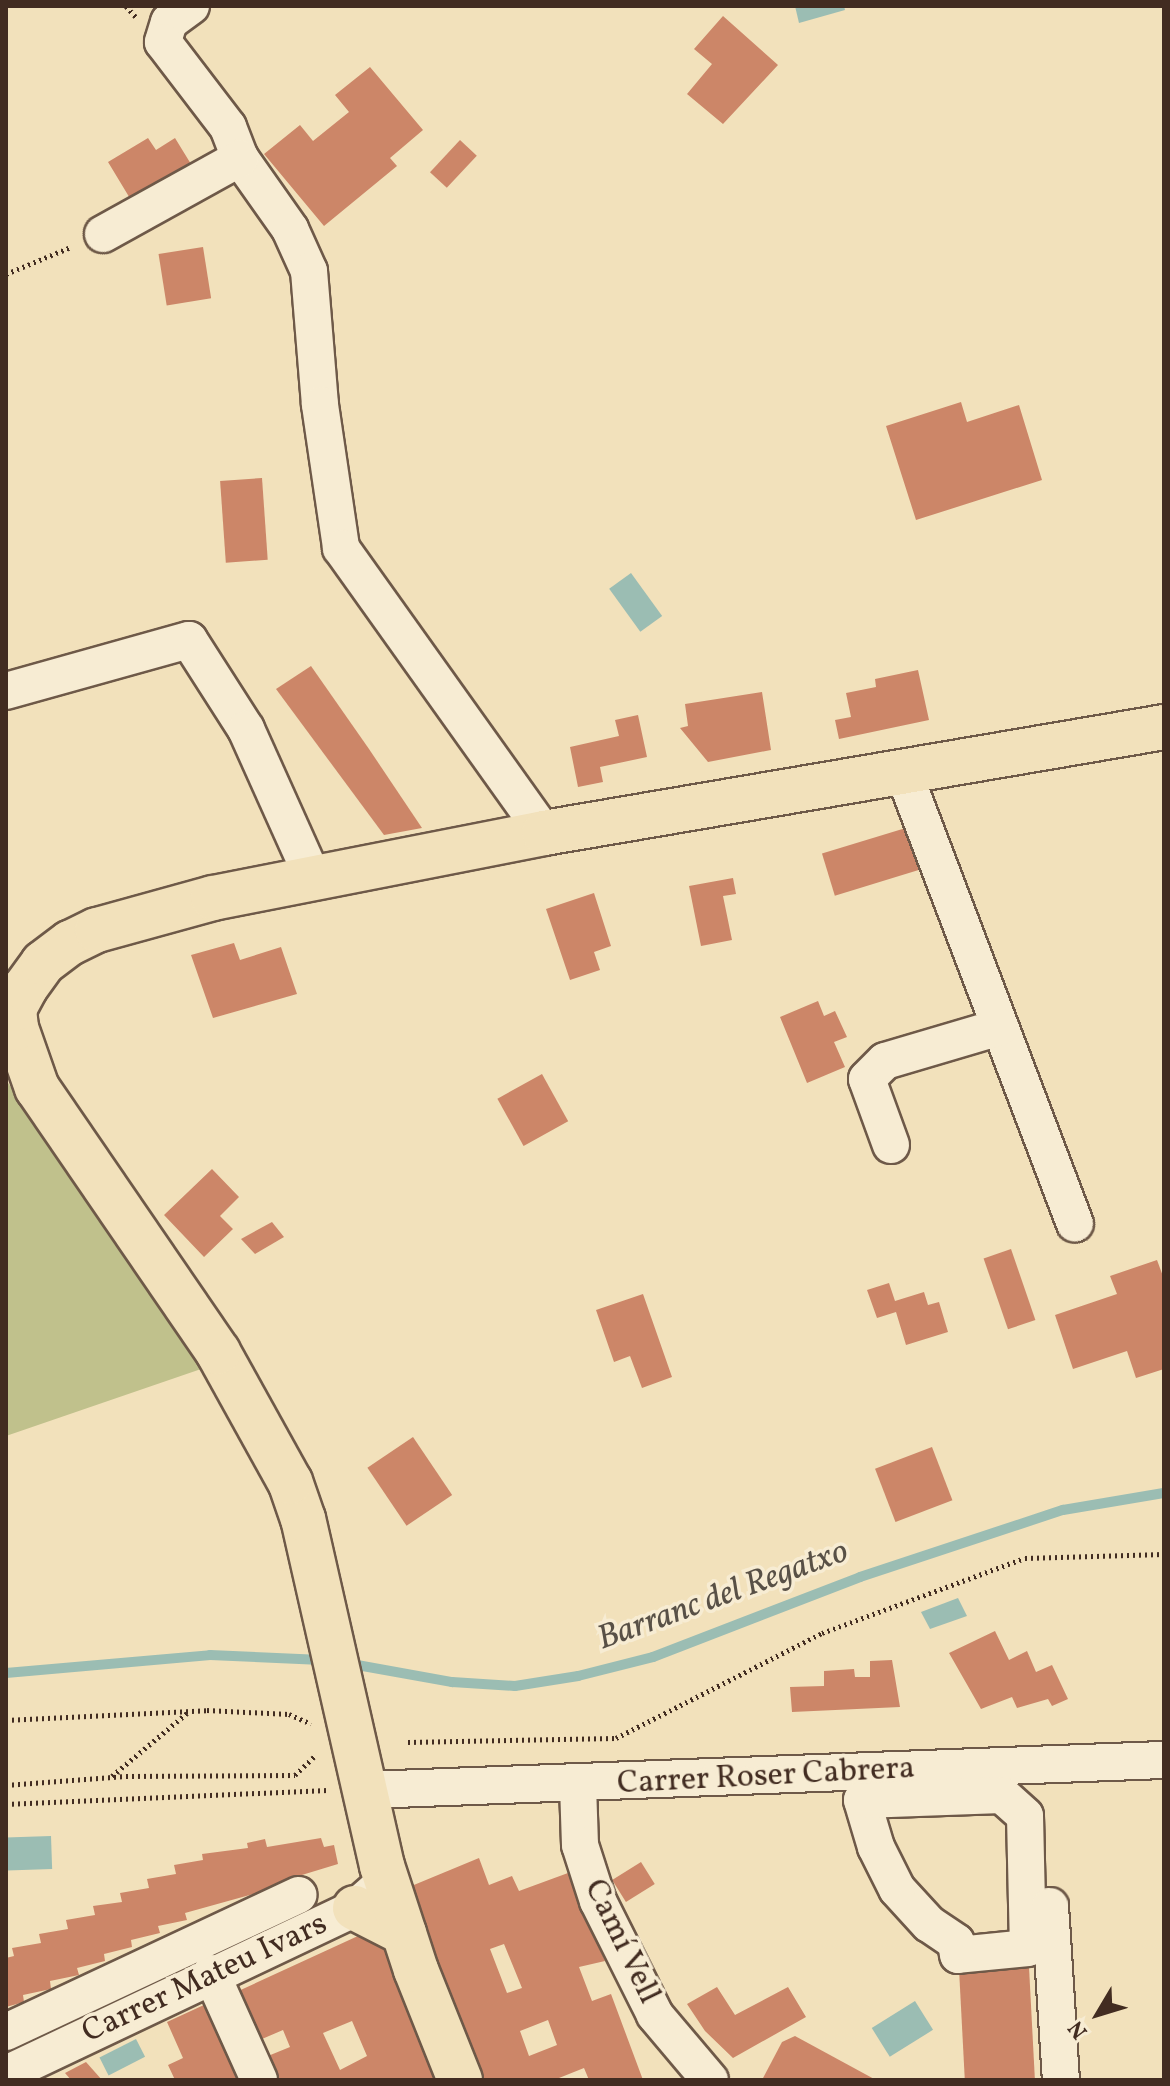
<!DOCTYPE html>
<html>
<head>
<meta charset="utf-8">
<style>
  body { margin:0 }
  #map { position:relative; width:1170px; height:2086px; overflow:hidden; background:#f2e1bb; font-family:Vollkorn,serif }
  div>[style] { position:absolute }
  .green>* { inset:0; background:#c0c18c }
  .water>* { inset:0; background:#9bbdb3; transform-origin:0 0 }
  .stream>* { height:10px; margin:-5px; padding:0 5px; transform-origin:5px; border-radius:5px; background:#9bbdb3 }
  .building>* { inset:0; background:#cc8668; transform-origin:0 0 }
  .path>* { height:5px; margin-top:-2.5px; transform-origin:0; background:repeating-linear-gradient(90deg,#422c21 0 2px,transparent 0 6px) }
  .roads { filter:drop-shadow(2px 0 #6e5948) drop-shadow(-2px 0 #6e5948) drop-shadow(0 2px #6e5948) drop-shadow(0 -2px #6e5948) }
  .minor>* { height:36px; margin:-18px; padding:0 18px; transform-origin:18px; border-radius:18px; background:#f7ecd3 }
  .major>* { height:44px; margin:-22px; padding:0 22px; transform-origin:22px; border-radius:22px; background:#f2e1bb }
  .tram>* { height:2px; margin:-1px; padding:0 1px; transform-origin:1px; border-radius:1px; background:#422c21 }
  span { translate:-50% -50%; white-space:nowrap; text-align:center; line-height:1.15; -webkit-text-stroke:7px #f7ecd3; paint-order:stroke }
  .street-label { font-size:32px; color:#422c21 }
  .water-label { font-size:34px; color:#585046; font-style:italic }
  .frame { position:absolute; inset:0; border:8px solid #422c21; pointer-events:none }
  .north { position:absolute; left:1058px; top:1974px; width:80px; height:80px; -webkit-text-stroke:6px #f7ecd3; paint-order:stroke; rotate:232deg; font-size:22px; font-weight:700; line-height:32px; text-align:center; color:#422c21 }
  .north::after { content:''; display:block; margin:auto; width:28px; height:36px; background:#422c21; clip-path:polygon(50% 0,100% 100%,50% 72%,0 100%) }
</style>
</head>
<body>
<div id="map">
  <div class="green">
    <div style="clip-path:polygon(6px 1080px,204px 1368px,6px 1436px)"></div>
  </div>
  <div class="water">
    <div style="clip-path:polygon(795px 6px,844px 6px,845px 10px,799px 23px)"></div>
    <div style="left:631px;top:573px;width:53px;height:27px;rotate:54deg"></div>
    <div style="clip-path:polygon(958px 1598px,967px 1616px,930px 1629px,921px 1612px)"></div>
    <div style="left:51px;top:1836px;width:33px;height:45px;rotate:88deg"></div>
    <div style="left:915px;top:2001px;width:34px;height:51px;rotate:58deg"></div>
    <div style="left:136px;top:2039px;width:20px;height:41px;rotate:63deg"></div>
  </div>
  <div class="stream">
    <div style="left:346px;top:1663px;width:108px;rotate:10.2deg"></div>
    <div style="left:452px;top:1682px;width:63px;rotate:3.6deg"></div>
    <div style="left:515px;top:1686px;width:64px;rotate:-9deg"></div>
    <div style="left:578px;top:1676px;width:77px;rotate:-14.2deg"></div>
    <div style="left:653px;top:1657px;width:222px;rotate:-21.1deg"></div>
    <div style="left:860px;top:1577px;width:214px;rotate:-18.3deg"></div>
    <div style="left:1063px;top:1510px;width:102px;rotate:-9.6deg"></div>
    <div style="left:6px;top:1673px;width:205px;rotate:-5deg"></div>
    <div style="left:210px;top:1655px;width:112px;rotate:2.6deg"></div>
  </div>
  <div class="building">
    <div style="clip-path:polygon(723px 16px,778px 65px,723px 124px,687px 94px,712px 64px,694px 49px)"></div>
    <div style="clip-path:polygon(370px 67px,423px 130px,390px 158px,397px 166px,324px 226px,264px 154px,300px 125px,313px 141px,349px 112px,335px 95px)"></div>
    <div style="clip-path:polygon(148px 138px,156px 150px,175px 138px,194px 169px,134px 205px,108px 162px)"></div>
    <div style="left:460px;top:140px;width:23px;height:44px;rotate:43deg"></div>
    <div style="left:203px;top:247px;width:52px;height:45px;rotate:81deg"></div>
    <div style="clip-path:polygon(961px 402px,967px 422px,1019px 405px,1042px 480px,916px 520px,886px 426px)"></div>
    <div style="left:262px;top:478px;width:82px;height:42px;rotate:86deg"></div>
    <div style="clip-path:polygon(311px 666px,369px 749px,422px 828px,384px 835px,276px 689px)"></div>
    <div style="clip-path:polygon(918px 670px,929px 720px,839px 739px,835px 720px,851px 717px,846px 693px,876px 687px,875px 679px)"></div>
    <div style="clip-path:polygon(762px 692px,771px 750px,708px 762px,680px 728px,688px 726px,685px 704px)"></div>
    <div style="clip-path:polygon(638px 715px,647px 757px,600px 767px,603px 782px,578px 787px,570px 747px,619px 736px,615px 720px)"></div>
    <div style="left:909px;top:827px;width:44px;height:91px;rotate:73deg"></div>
    <div style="clip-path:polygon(733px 878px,736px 894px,723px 896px,732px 940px,701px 946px,689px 886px)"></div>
    <div style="clip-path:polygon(594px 893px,611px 946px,594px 952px,600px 970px,570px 980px,546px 909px)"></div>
    <div style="clip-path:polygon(234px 943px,240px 960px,281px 947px,297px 994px,213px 1018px,191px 955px)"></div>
    <div style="clip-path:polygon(818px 1001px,824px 1016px,835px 1011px,847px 1037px,834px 1042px,845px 1067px,807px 1083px,780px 1017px)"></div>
    <div style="left:542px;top:1074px;width:54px;height:51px;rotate:61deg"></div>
    <div style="clip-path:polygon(212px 1169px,239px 1197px,220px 1216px,233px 1229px,204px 1257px,164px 1215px)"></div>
    <div style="clip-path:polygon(272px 1222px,284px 1237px,255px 1254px,241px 1239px)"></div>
    <div style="left:1011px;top:1249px;width:75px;height:29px;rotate:71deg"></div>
    <div style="clip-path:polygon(1157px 1260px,1164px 1279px,1164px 1369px,1136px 1378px,1127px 1351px,1073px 1369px,1055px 1315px,1117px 1294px,1110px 1276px)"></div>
    <div style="clip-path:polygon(889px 1283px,895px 1301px,924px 1292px,928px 1305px,939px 1302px,948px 1332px,906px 1345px,896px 1312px,877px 1318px,867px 1290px)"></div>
    <div style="clip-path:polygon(643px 1294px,672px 1377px,642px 1388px,630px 1356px,614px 1362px,596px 1310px)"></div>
    <div style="left:413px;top:1437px;width:70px;height:55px;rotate:56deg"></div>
    <div style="left:932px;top:1447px;width:57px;height:61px;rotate:69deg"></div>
    <div style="clip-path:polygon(995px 1631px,1009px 1660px,1027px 1651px,1036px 1672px,1052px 1665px,1068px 1699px,1052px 1706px,1048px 1699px,1017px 1708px,1012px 1697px,981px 1709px,949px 1653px)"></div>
    <div style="clip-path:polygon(892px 1660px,900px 1707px,792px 1712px,790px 1687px,824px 1686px,824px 1671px,854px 1669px,855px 1677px,870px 1677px,870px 1661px)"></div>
    <div style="clip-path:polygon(321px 1838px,324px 1847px,334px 1845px,338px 1864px,292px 1878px,293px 1883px,185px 1913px,187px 1920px,158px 1926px,160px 1933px,131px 1940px,132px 1947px,104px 1954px,105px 1961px,77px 1968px,79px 1975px,50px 1981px,51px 1989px,23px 1995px,24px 2002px,6px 2007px,6px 1958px,14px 1956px,12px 1948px,41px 1943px,39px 1934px,68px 1929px,66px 1920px,95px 1915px,93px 1906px,122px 1902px,120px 1893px,149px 1888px,147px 1879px,176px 1874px,174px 1865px,203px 1860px,202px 1854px,248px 1848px,247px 1843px,265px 1839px,267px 1847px)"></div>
    <div style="clip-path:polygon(evenodd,479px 1858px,489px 1885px,512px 1876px,519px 1891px,568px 1873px,605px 1961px,579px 1967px,592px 2001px,611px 1994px,643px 2080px,589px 2080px,584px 2068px,554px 2080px,478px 2080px,409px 1887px,479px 1858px,504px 1944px,522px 1988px,507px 1993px,490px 1949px,504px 1944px,479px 1858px,548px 2020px,557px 2045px,529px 2056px,520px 2031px,548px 2020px)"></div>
    <div style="left:641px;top:1862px;width:26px;height:34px;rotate:58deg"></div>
    <div style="clip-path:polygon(evenodd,371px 1930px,388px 1937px,442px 2080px,274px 2080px,263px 2058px,290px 2047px,283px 2030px,255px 2042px,234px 1993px,371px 1930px,352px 2021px,367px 2056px,340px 2070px,323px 2033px,352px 2021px)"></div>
    <div style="left:1028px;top:1948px;width:132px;height:70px;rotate:87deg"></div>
    <div style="clip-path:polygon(717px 1987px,735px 2015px,788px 1987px,806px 2017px,733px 2058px,705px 2031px,687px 2004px)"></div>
    <div style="clip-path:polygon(206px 2004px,242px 2080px,175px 2080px,168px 2065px,183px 2058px,167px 2022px)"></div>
    <div style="clip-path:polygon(795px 2036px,876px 2080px,762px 2080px,782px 2042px)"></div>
    <div style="clip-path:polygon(86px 2062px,102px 2080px,71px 2080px,65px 2073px)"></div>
  </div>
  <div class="path">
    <div style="left:126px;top:6px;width:15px;rotate:48deg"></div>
    <div style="left:6px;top:274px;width:70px;rotate:-22.6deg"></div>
    <div style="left:6px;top:1720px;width:201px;rotate:-2.8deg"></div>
    <div style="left:207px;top:1710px;width:82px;rotate:2.8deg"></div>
    <div style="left:289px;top:1714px;width:24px;rotate:24deg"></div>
    <div style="left:408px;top:1742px;width:208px;rotate:-1.1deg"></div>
    <div style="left:616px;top:1738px;width:231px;rotate:-27deg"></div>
    <div style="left:822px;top:1633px;width:216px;rotate:-20.3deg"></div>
    <div style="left:1025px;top:1558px;width:139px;rotate:-1.6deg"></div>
    <div style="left:112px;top:1776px;width:98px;rotate:-40deg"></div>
    <div style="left:6px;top:1785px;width:120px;rotate:-4.3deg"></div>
    <div style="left:126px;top:1776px;width:169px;rotate:-0.3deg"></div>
    <div style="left:295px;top:1775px;width:29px;rotate:-44deg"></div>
    <div style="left:6px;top:1804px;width:322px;rotate:-2.5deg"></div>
  </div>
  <div class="roads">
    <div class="minor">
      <div style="left:191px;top:6px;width:27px;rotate:144deg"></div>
      <div style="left:169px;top:22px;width:21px;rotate:107deg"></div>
      <div style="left:163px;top:42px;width:107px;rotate:52.6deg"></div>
      <div style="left:228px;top:127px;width:33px;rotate:69deg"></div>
      <div style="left:240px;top:158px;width:87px;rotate:54.8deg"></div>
      <div style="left:290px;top:229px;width:46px;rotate:65.7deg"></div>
      <div style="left:309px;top:271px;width:134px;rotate:85.3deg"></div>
      <div style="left:320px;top:405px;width:145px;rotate:81.6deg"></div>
      <div style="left:341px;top:548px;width:350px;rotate:54.5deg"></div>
      <div style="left:103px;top:234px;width:157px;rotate:-29deg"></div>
      <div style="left:6px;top:691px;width:190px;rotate:-15.6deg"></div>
      <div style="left:189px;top:640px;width:106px;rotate:57.4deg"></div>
      <div style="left:246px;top:729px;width:161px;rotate:65.8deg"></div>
      <div style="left:903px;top:771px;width:484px;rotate:69.2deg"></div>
      <div style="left:891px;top:1145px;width:70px;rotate:-110deg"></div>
      <div style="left:867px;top:1079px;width:25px;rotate:-45deg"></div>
      <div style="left:885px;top:1061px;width:120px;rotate:-16.5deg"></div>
      <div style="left:578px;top:1785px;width:60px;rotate:88.1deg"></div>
      <div style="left:580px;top:1845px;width:59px;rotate:72.2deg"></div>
      <div style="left:598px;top:1901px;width:127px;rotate:63.4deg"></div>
      <div style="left:655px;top:2015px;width:85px;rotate:49.8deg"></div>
      <div style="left:368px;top:1790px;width:797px;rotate:-2.16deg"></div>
      <div style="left:1002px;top:1795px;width:31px;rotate:42deg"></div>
      <div style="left:1025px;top:1816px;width:132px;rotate:88.7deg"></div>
      <div style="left:1028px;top:1948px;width:70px;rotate:174.3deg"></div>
      <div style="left:958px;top:1955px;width:13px;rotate:-99deg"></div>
      <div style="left:956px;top:1942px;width:32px;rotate:-146deg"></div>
      <div style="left:929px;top:1924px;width:47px;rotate:-132.4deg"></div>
      <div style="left:897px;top:1889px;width:47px;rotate:-116.6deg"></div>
      <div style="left:876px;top:1847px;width:49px;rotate:-106.6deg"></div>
      <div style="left:862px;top:1800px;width:140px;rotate:-2deg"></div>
      <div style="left:1050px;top:1906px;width:174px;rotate:86.4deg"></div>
      <div style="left:211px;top:1973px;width:117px;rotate:65.8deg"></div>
      <div style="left:6px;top:2032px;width:323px;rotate:-25.1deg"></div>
      <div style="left:6px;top:2074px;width:386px;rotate:-25.4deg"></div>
      <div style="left:355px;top:1908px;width:28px;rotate:-41deg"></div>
    </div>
    <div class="major">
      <div style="left:355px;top:1908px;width:55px;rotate:27deg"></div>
      <div style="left:460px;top:2080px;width:118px;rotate:-111.8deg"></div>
      <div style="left:416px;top:1970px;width:109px;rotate:-108.1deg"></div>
      <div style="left:382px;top:1866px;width:356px;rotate:-102.8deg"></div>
      <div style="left:303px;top:1519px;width:39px;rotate:-109deg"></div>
      <div style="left:290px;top:1482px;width:149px;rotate:-119deg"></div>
      <div style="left:218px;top:1352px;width:320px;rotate:-124.4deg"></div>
      <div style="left:37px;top:1088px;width:64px;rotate:-109.3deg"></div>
      <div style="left:16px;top:1028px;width:19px;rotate:-96deg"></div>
      <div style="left:14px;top:1009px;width:24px;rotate:-62deg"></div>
      <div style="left:25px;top:988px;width:31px;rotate:-54deg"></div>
      <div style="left:43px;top:963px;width:34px;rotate:-37deg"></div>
      <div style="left:70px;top:943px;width:30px;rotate:-26deg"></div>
      <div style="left:97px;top:930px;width:120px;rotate:-15.4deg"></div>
      <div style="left:213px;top:898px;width:337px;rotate:-11.1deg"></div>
      <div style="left:544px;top:833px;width:629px;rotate:-9.7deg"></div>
    </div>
  </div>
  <div class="tram">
    <div style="left:1162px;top:6px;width:3px;rotate:45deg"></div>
  </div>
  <div class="street-label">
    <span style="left:766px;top:1777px;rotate:-3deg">Carrer Roser Cabrera</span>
    <span style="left:621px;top:1942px;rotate:64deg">Camí Vell</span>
    <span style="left:205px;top:1979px;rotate:-25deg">Carrer Mateu Ivars</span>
  </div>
  <div class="water-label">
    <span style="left:723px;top:1596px;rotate:-20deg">Barranc del Regatxo</span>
  </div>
  <div class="frame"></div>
  <div class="north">N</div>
</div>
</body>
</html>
